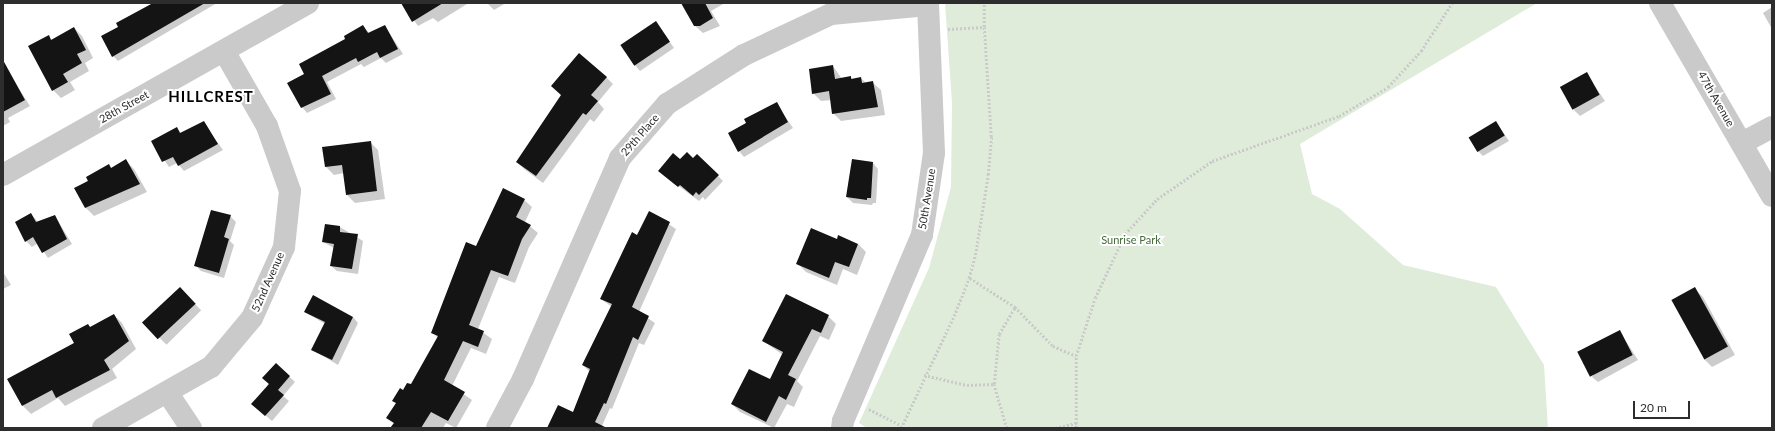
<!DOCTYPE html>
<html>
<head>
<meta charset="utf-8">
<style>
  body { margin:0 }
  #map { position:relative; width:1775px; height:431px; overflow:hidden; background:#fff; font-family:Lato,sans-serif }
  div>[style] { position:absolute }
  .green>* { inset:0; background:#dfecda }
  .shadow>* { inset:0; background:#0003; transform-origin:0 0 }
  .building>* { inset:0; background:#141414; transform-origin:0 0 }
  .path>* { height:2.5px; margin-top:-1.25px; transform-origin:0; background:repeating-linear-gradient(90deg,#cacaca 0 2px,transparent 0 4px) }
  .minor>* { height:22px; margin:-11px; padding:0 11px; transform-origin:11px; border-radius:11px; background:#cacaca }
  span { translate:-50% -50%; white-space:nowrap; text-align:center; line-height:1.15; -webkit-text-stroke:4px #fff; paint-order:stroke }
  .street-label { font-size:11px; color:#2d2d2d }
  .park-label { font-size:11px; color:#446b39 }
  .district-label { font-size:15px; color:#000; font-weight:700; letter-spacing:1px }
  .frame { position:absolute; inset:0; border:4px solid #2d2d2d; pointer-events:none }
  .scale { position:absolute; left:1633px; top:401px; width:57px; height:18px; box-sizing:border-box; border:2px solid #2d2d2d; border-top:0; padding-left:5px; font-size:12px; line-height:14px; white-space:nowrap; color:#2d2d2d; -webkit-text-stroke:3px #fff; paint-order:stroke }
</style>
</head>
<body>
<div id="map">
  <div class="green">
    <div style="clip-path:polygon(945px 3px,1537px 3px,1300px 144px,1312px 194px,1340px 209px,1403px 265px,1496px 287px,1544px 365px,1548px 428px,867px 428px,859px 423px,929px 268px,951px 187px,952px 103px)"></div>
  </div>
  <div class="shadow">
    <div style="clip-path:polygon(155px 3px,217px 3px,118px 61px,113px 56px,120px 27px)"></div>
    <div style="clip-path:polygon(402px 3px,467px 3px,467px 4px,438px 22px,433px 18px,418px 26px)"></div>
    <div style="clip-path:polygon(487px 3px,506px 3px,494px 10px)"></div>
    <div style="clip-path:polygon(683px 3px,725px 3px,711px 11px,720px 26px,703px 33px,694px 25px)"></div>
    <div style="clip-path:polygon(1772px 7px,1772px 29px,1763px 13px)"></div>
    <div style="clip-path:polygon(656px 22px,674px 48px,640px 71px,635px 65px)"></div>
    <div style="clip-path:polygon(363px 26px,370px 34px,385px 26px,403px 54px,386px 63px,381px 58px,364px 67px,361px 64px,327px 82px,336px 99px,307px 113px,302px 107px,306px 74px)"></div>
    <div style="clip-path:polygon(74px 28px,82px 36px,93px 58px,85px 63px,89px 71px,70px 82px,75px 90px,61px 98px,53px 90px,48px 36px,52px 40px)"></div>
    <div style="clip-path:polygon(833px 66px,842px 79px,851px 77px,853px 80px,861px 78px,866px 83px,872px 82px,881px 90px,885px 115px,841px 121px,833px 113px,832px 100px,821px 101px,813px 93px)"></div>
    <div style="clip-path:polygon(1586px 73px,1605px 101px,1580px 116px,1574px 110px)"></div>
    <div style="clip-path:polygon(606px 77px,613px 84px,598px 102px,604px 109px,594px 122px,590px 119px,543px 183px,524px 169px,517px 162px,562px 95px)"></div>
    <div style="clip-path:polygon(12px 78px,30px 106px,8px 118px,10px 122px,3px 126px,3px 83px)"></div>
    <div style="clip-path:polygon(776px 103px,793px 128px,744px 157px,739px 151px)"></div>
    <div style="clip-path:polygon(203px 122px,223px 150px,184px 171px,177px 163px,169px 167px,152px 142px,177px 129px,182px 134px)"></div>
    <div style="clip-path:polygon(1496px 122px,1509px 141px,1483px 156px,1477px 150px)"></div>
    <div style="clip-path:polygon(370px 142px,378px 150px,385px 199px,355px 203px,347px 195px,344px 173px,334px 175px,326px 167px)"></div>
    <div style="clip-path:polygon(697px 155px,723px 181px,705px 200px,703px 197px,699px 201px,665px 176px,680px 160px,693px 159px)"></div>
    <div style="clip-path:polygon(126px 161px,134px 169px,147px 192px,94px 216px,86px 208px,75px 189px,109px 166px,112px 169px)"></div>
    <div style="clip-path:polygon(873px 163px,878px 169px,876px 203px,873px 203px,872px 205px,853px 203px,847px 197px)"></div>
    <div style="clip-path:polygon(524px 200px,532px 207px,525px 222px,538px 233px,529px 247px,515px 283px,499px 277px,478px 329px,492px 339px,486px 354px,471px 348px,452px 386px,472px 400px,456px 428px,446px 423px,443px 428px,399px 428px,388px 418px,396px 403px,393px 401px,412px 385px,438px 338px,432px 332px,477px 247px)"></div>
    <div style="clip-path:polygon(650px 212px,676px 229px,639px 312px,655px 323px,644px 345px,639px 343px,612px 409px,610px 408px,601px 428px,551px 428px,573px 413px,589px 371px,583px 365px,612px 307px,601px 299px)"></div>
    <div style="clip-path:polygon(31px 214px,38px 222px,55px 216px,72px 244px,48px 258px,38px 243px,32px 247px,26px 241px)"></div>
    <div style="clip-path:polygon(230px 216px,236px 222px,230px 241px,234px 245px,224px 278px,201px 271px,195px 265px)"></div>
    <div style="clip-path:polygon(340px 227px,363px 241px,358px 274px,337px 271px,331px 266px,334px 248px,323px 242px)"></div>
    <div style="clip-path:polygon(837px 240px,858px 244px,866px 252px,857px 275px,843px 269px,837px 285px,806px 272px,798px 264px)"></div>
    <div style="clip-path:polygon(3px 272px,11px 285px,3px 289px)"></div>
    <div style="left:180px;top:289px;width:30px;height:49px;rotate:45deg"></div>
    <div style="clip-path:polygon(1695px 289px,1703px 297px,1735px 355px,1712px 367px,1704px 359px)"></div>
    <div style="clip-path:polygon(305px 312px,353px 317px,358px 323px,338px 365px,313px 350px,325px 324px)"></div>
    <div style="clip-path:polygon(114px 315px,122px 323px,136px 349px,112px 369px,117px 378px,65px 406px,58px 398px,31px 414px,23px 406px,88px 325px,91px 328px)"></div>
    <div style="clip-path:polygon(828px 316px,836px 324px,829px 340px,820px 336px,797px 381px,803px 387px,794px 407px,787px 404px,774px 428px,740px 412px,732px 404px,770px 380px,783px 355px,763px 341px)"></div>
    <div style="clip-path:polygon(1620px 332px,1638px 360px,1598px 382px,1592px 377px)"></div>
    <div style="clip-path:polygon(276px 364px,295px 382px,283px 396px,289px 401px,272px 421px,258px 409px)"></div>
  </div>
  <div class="building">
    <div style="clip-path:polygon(153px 3px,205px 3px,112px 57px,101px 36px,118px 27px,116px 23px)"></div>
    <div style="clip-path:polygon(401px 3px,443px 3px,412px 22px)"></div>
    <div style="clip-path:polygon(681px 3px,705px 3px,713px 18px,700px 26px,694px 26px)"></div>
    <div style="left:656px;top:21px;width:25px;height:43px;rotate:56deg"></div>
    <div style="clip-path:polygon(363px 25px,368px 33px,385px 25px,398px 49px,380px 58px,377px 52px,358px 62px,356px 58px,322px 76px,331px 94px,301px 108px,287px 83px,304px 74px,299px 64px,345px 39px,344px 36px)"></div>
    <div style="clip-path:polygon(74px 27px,86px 50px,77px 54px,82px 63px,63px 74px,68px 82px,52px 91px,28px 46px,49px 35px,51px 40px)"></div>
    <div style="clip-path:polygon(579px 53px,607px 77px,591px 95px,598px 101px,586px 115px,583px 113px,536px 176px,516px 162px,561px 95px,551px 86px)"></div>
    <div style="clip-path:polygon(3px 60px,25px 100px,3px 112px)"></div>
    <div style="clip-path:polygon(833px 65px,835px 79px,851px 76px,851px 79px,861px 77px,862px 83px,873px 81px,878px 107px,832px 114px,829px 91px,812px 94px,809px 69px)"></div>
    <div style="left:1587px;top:72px;width:26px;height:31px;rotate:61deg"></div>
    <div style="clip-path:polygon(777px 102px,788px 122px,738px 152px,728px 133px,746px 123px,744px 119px)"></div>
    <div style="clip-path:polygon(204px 121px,218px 144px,178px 166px,173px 157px,162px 162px,151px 141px,177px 127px,180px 133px)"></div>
    <div style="left:1496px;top:121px;width:17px;height:32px;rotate:59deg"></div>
    <div style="clip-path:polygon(371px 141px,377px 191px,346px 195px,342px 165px,325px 167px,322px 147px)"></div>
    <div style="clip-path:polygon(687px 152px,693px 158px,697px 154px,719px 175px,699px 195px,696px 192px,693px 196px,680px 185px,678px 187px,658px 171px,673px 153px,680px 159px)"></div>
    <div style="clip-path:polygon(126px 159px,140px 184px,85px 208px,74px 188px,88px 181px,86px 177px,109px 164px,111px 168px)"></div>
    <div style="clip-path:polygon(852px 159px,873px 162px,871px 198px,867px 198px,867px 200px,846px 197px)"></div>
    <div style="clip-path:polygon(503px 188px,525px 199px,516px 217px,531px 225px,522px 239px,508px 276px,491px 270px,469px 325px,484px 331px,478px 347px,463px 341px,444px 380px,465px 392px,448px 421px,431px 412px,421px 428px,390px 428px,394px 423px,386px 418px,396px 403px,392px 401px,400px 388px,403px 390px,407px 383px,411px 384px,438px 336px,431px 333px,466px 242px,476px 246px)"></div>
    <div style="clip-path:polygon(211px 210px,231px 215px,224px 237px,229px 239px,219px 273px,194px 266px)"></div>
    <div style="clip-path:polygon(649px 211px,670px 222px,632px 307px,649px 316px,638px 340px,633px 337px,606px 404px,604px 403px,595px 422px,607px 428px,547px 428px,558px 405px,573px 412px,590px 369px,582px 365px,612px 304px,600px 299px,632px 232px,637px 235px)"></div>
    <div style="clip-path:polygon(31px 213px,36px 222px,55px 215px,67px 239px,42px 253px,33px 237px,25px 242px,15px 222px)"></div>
    <div style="clip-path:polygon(325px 224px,340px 226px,340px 232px,358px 234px,352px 269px,330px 266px,334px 244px,322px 242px)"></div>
    <div style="clip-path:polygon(811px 228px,837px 239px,838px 235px,858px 244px,849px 267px,835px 262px,829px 278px,796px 264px)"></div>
    <div style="left:180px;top:287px;width:23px;height:52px;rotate:47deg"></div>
    <div style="left:1695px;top:287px;width:68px;height:27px;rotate:61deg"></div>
    <div style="clip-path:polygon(786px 294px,829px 315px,821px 333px,812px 329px,788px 375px,796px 379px,786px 400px,779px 396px,766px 422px,731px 404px,749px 369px,770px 379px,783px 352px,762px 341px)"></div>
    <div style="clip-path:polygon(313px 295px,353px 317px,332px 360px,311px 350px,325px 322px,304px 312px)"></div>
    <div style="clip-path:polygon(114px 314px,129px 341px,104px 360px,110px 370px,56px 398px,52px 390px,22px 406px,7px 379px,74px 343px,69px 334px,88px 324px,90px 327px)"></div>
    <div style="left:1620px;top:330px;width:28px;height:48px;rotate:63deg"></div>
    <div style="clip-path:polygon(276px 363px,290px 376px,278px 390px,284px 395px,265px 416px,251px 404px,269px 384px,262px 378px)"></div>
  </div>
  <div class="path">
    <div style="left:948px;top:29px;width:36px;rotate:-3deg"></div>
    <div style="left:970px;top:278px;width:54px;rotate:32.8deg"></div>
    <div style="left:1015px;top:307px;width:54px;rotate:45.7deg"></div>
    <div style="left:1053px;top:346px;width:25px;rotate:23deg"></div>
    <div style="left:924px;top:375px;width:44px;rotate:13.1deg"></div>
    <div style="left:967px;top:385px;width:27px;rotate:-2deg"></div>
    <div style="left:994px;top:384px;width:50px;rotate:-84.3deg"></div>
    <div style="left:999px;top:334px;width:31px;rotate:-59deg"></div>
    <div style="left:994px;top:384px;width:46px;rotate:73.5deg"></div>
    <div style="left:869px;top:409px;width:36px;rotate:27deg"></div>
    <div style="left:901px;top:428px;width:124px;rotate:-64.7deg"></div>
    <div style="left:954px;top:316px;width:41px;rotate:-68.5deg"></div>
    <div style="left:969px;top:278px;width:28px;rotate:-75deg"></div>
    <div style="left:976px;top:251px;width:77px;rotate:-81deg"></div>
    <div style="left:988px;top:175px;width:38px;rotate:-85deg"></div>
    <div style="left:991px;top:137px;width:110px;rotate:-93.6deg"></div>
    <div style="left:984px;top:27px;width:24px;rotate:-90deg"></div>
    <div style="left:1055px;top:428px;width:22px;rotate:-13deg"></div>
    <div style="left:1076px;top:428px;width:72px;rotate:-90deg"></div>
    <div style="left:1076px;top:356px;width:61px;rotate:-71.9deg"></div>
    <div style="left:1095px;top:298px;width:71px;rotate:-64.9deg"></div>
    <div style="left:1125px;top:234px;width:47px;rotate:-47.6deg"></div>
    <div style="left:1157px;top:199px;width:67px;rotate:-34.6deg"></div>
    <div style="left:1212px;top:161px;width:135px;rotate:-19.5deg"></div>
    <div style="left:1339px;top:116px;width:57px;rotate:-30.6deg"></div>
    <div style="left:1388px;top:87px;width:49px;rotate:-47.5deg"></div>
    <div style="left:1421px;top:51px;width:57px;rotate:-57.1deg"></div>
  </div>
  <div class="minor">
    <div style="left:1660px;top:3px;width:223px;rotate:59.9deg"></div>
    <div style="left:1742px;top:143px;width:34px;rotate:-28deg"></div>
    <div style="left:3px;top:175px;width:350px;rotate:-29.4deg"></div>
    <div style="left:167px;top:392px;width:43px;rotate:56.3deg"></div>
    <div style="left:103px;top:428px;width:124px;rotate:-29.5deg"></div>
    <div style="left:211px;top:367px;width:64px;rotate:-50.1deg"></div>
    <div style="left:252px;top:318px;width:78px;rotate:-65.7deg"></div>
    <div style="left:284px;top:247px;width:56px;rotate:-83.9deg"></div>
    <div style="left:290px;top:191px;width:69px;rotate:-109.5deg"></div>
    <div style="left:267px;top:126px;width:86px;rotate:-119.8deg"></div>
    <div style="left:497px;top:428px;width:55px;rotate:-62deg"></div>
    <div style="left:523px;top:379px;width:241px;rotate:-66.3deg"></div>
    <div style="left:620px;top:158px;width:72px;rotate:-49deg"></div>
    <div style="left:667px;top:104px;width:91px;rotate:-32.5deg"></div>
    <div style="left:744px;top:55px;width:96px;rotate:-25.2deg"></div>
    <div style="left:831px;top:14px;width:97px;rotate:-5.3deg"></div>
    <div style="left:842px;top:428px;width:7px;rotate:-82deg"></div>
    <div style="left:843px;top:421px;width:202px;rotate:-67deg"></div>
    <div style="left:922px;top:235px;width:83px;rotate:-81.7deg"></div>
    <div style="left:934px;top:153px;width:150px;rotate:-92.3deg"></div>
  </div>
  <div class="street-label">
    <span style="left:1716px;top:99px;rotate:60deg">47th Avenue</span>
    <span style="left:124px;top:107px;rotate:-29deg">28th Street</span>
    <span style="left:640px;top:135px;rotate:-49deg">29th Place</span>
    <span style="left:927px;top:199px;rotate:-81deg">50th Avenue</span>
    <span style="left:268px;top:282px;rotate:-66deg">52nd Avenue</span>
  </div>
  <div class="park-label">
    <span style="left:1131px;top:240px">Sunrise Park</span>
  </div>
  <div class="district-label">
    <span style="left:211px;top:97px">HILLCREST</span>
  </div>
  <div class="frame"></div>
  <div class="scale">20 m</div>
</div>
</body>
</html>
